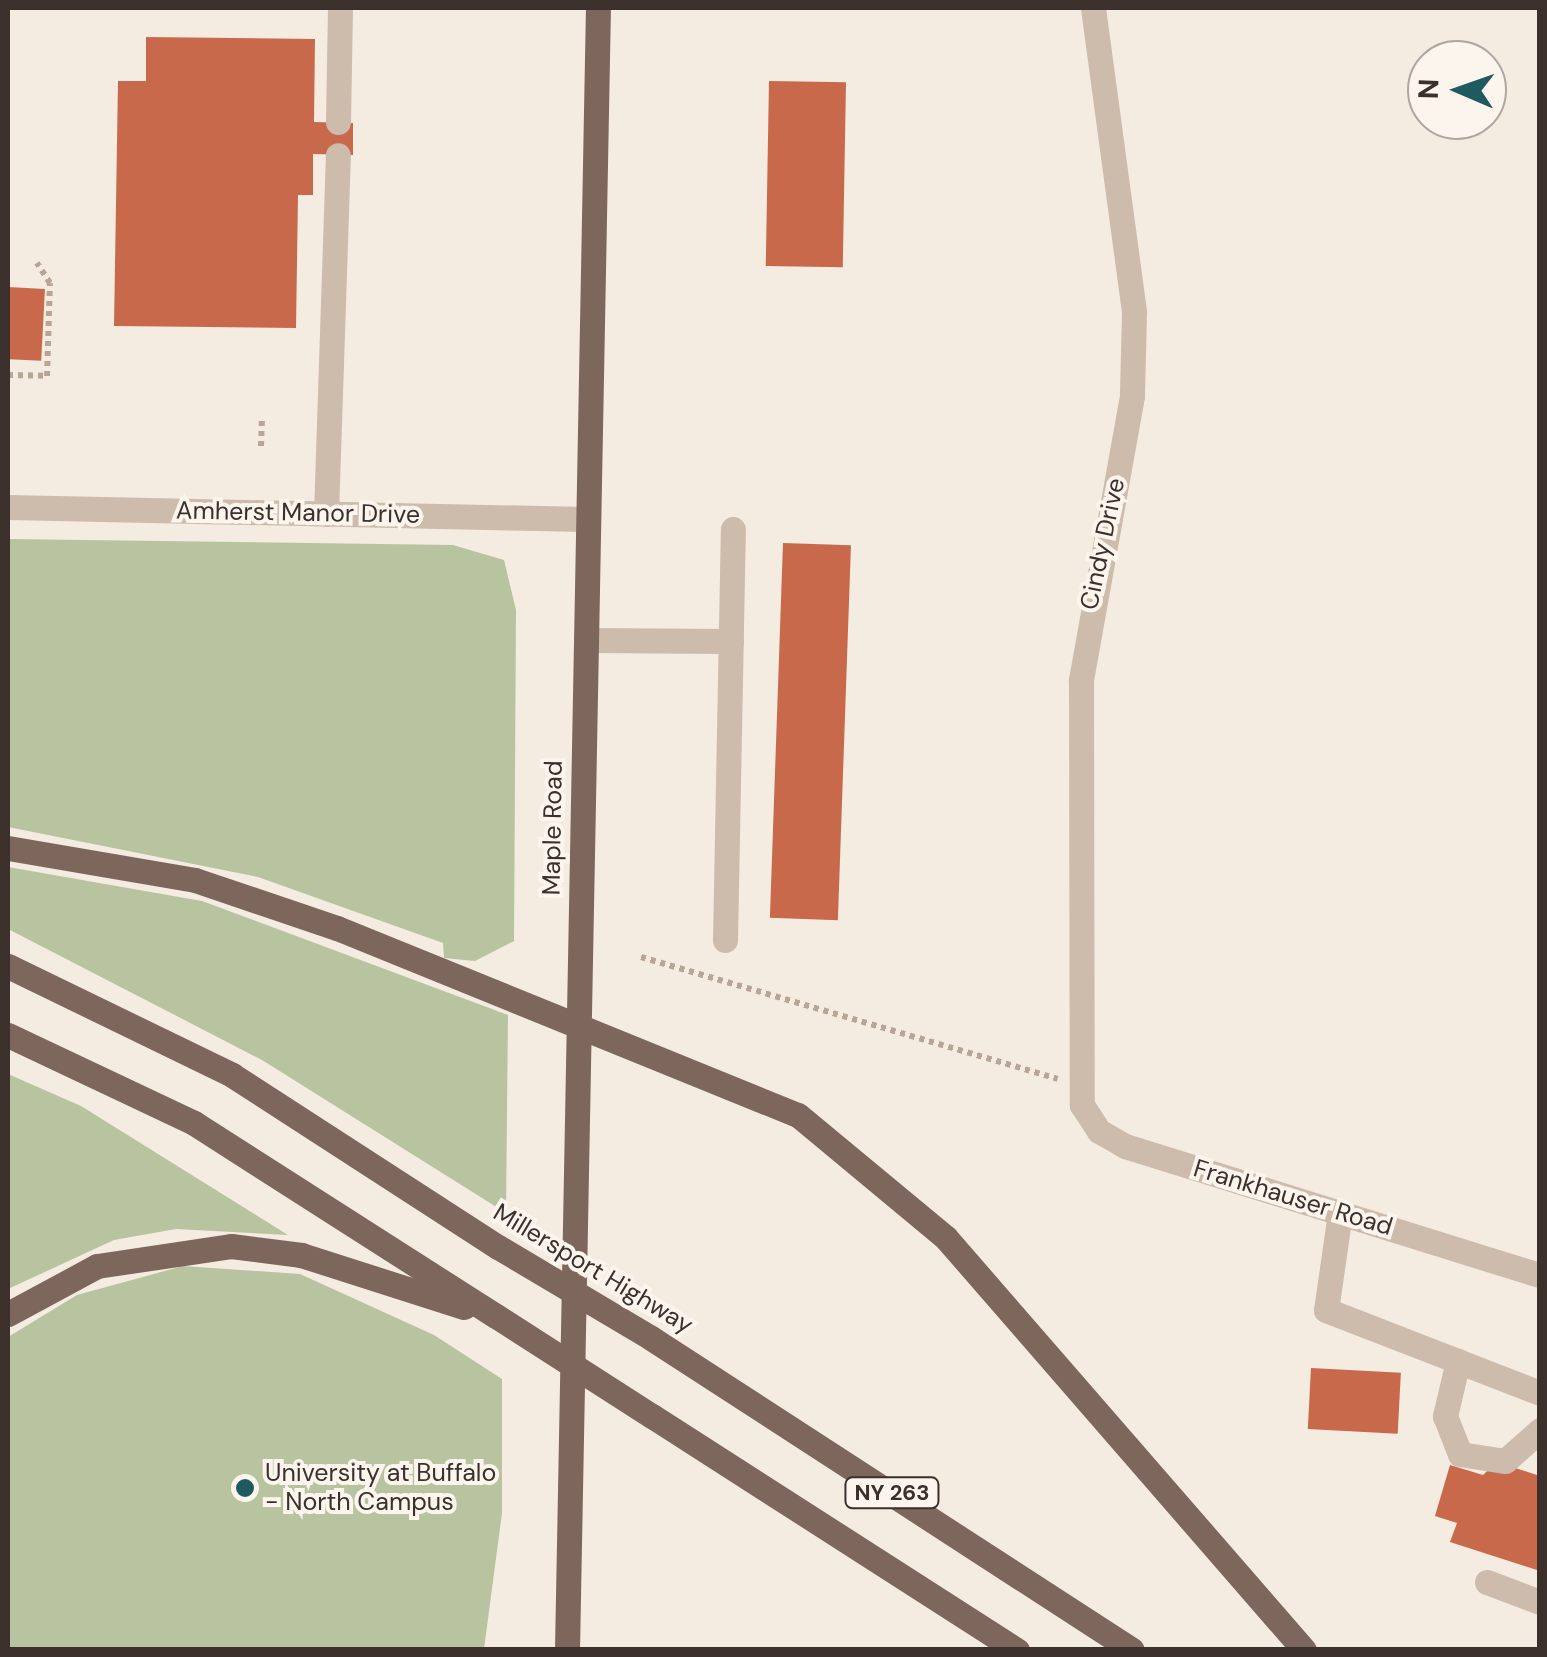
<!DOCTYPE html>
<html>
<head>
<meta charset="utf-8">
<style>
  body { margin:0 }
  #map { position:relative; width:1547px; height:1657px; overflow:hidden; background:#f4ebe1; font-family:"DM Sans",sans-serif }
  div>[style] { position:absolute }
  .green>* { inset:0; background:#b8c4a0 }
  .building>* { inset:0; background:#c8694b; transform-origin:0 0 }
  .path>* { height:6px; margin-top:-3px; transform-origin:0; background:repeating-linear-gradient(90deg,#b9a596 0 5px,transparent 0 10px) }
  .minor>* { height:25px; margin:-12.5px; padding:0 12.5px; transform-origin:12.5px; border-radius:12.5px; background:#cdbbac }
  .major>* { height:25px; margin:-12.5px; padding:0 12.5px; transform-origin:12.5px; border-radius:12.5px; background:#7d675c }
  .major-bridge>* { height:25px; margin:-12.5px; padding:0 12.5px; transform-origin:12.5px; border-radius:12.5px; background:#7d675c }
  .dots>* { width:28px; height:28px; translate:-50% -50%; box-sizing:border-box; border:5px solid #fbf5ee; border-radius:50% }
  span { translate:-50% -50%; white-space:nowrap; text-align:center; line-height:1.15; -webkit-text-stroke:8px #fbf5ee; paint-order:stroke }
  .shield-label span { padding:2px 8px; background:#fbf5ee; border:2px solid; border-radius:8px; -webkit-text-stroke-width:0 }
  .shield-label { font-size:22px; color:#3b302b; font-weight:700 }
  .street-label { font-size:25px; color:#3b302b }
  .poi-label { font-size:25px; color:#3b302b }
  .left { translate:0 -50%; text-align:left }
  .frame { position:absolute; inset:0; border:10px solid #3b302b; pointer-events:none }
  .north { position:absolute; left:1407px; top:40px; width:100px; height:100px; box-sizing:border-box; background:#fbf5ee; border:2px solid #aea6a0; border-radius:50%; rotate:272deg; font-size:28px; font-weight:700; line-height:40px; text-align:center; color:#3b302b }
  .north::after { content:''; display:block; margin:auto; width:35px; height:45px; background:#1f5a5e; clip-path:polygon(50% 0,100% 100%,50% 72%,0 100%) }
</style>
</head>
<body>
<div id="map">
  <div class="green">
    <div style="clip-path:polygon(8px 539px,453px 545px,504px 560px,516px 610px,514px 941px,475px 961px,444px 958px,443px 943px,258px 877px,8px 827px)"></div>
    <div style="clip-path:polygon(8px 867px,202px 901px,508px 1015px,506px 1213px,262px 1060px,8px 929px)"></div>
    <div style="clip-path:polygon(8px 1074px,81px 1106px,288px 1235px,176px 1229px,114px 1240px,8px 1289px)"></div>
    <div style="clip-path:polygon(183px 1266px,300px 1274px,434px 1335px,502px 1379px,502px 1513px,484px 1649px,8px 1649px,8px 1337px,77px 1295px)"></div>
  </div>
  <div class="building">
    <div style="clip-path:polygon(146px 37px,315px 39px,314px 122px,353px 123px,353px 155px,313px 154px,313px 195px,298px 195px,296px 328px,114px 326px,118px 81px,146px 81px)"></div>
    <div style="left:769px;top:81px;width:77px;height:185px;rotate:1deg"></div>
    <div style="left:8px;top:287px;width:37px;height:72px;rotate:3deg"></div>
    <div style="left:783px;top:543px;width:68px;height:375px;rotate:2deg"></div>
    <div style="left:1311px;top:1368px;width:90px;height:61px;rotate:3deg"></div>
    <div style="clip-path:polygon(1497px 1462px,1540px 1476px,1540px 1571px,1450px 1542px,1457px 1523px,1435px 1516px,1450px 1465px,1483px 1475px)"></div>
  </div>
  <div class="path">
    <div style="left:8px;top:375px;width:39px;rotate:1deg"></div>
    <div style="left:47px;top:376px;width:93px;rotate:-88.2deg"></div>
    <div style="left:50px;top:283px;width:24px;rotate:-123deg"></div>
    <div style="left:261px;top:446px;width:29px;rotate:-88deg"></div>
    <div style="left:641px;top:957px;width:434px;rotate:16.3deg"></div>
  </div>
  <div class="minor">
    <div style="left:1093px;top:8px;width:307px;rotate:82.3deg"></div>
    <div style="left:1134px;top:312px;width:84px;rotate:91.4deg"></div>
    <div style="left:1132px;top:396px;width:289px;rotate:100.2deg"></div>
    <div style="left:1081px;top:680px;width:425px;rotate:89.9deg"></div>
    <div style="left:1082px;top:1105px;width:31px;rotate:57deg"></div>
    <div style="left:1099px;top:1131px;width:30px;rotate:30deg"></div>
    <div style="left:1125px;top:1146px;width:435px;rotate:17.3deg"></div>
    <div style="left:338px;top:122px;width:114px;rotate:-89deg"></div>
    <div style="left:8px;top:507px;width:580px;rotate:1.19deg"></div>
    <div style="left:326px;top:514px;width:359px;rotate:-88.1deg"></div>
    <div style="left:586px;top:640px;width:145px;rotate:0.4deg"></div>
    <div style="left:725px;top:940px;width:411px;rotate:-88.9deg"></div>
    <div style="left:1340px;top:1213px;width:98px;rotate:98.2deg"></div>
    <div style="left:1326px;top:1310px;width:230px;rotate:21.2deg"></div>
    <div style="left:1458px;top:1361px;width:57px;rotate:103.3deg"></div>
    <div style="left:1445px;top:1416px;width:41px;rotate:68.5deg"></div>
    <div style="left:1460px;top:1454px;width:46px;rotate:8.8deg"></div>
    <div style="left:1505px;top:1461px;width:47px;rotate:-41.5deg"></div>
    <div style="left:1487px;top:1582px;width:57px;rotate:20.7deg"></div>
  </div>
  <div class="major">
    <div style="left:8px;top:848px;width:190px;rotate:9.7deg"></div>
    <div style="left:195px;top:880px;width:150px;rotate:18.7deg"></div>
    <div style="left:337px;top:928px;width:497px;rotate:22.1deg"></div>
    <div style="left:798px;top:1115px;width:192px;rotate:39.7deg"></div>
    <div style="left:946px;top:1238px;width:546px;rotate:49.01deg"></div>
    <div style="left:8px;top:966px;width:249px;rotate:25.9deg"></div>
    <div style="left:232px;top:1075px;width:317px;rotate:32.9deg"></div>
    <div style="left:8px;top:1035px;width:206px;rotate:25.3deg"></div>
    <div style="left:194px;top:1123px;width:358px;rotate:32.6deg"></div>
    <div style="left:8px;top:1314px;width:101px;rotate:-28.3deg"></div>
    <div style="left:97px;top:1266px;width:135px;rotate:-8.5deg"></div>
    <div style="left:231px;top:1246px;width:71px;rotate:7.3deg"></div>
    <div style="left:301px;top:1255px;width:171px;rotate:17.7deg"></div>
    <div style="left:651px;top:1338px;width:573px;rotate:32.97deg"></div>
    <div style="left:652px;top:1416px;width:434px;rotate:32.7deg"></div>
    <div style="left:567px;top:1650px;width:1642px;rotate:-88.92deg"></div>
  </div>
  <div class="major-bridge">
    <div style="left:498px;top:1247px;width:178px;rotate:30.7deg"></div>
    <div style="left:496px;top:1316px;width:185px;rotate:32.7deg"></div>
  </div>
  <div class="dots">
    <div style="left:245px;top:1488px;background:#1f5a5e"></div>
  </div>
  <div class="shield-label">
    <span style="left:892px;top:1493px">NY 263</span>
  </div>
  <div class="street-label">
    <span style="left:298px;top:513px;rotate:1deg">Amherst Manor Drive</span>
    <span style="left:1103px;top:544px;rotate:-78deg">Cindy Drive</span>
    <span style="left:553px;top:828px;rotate:-89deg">Maple Road</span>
    <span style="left:1293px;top:1198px;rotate:17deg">Frankhauser Road</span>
    <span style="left:593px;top:1269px;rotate:31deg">Millersport Highway</span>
  </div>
  <div class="poi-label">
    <span class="left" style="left:265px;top:1488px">University at Buffalo<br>- North Campus</span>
  </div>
  <div class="frame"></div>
  <div class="north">N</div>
</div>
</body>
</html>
